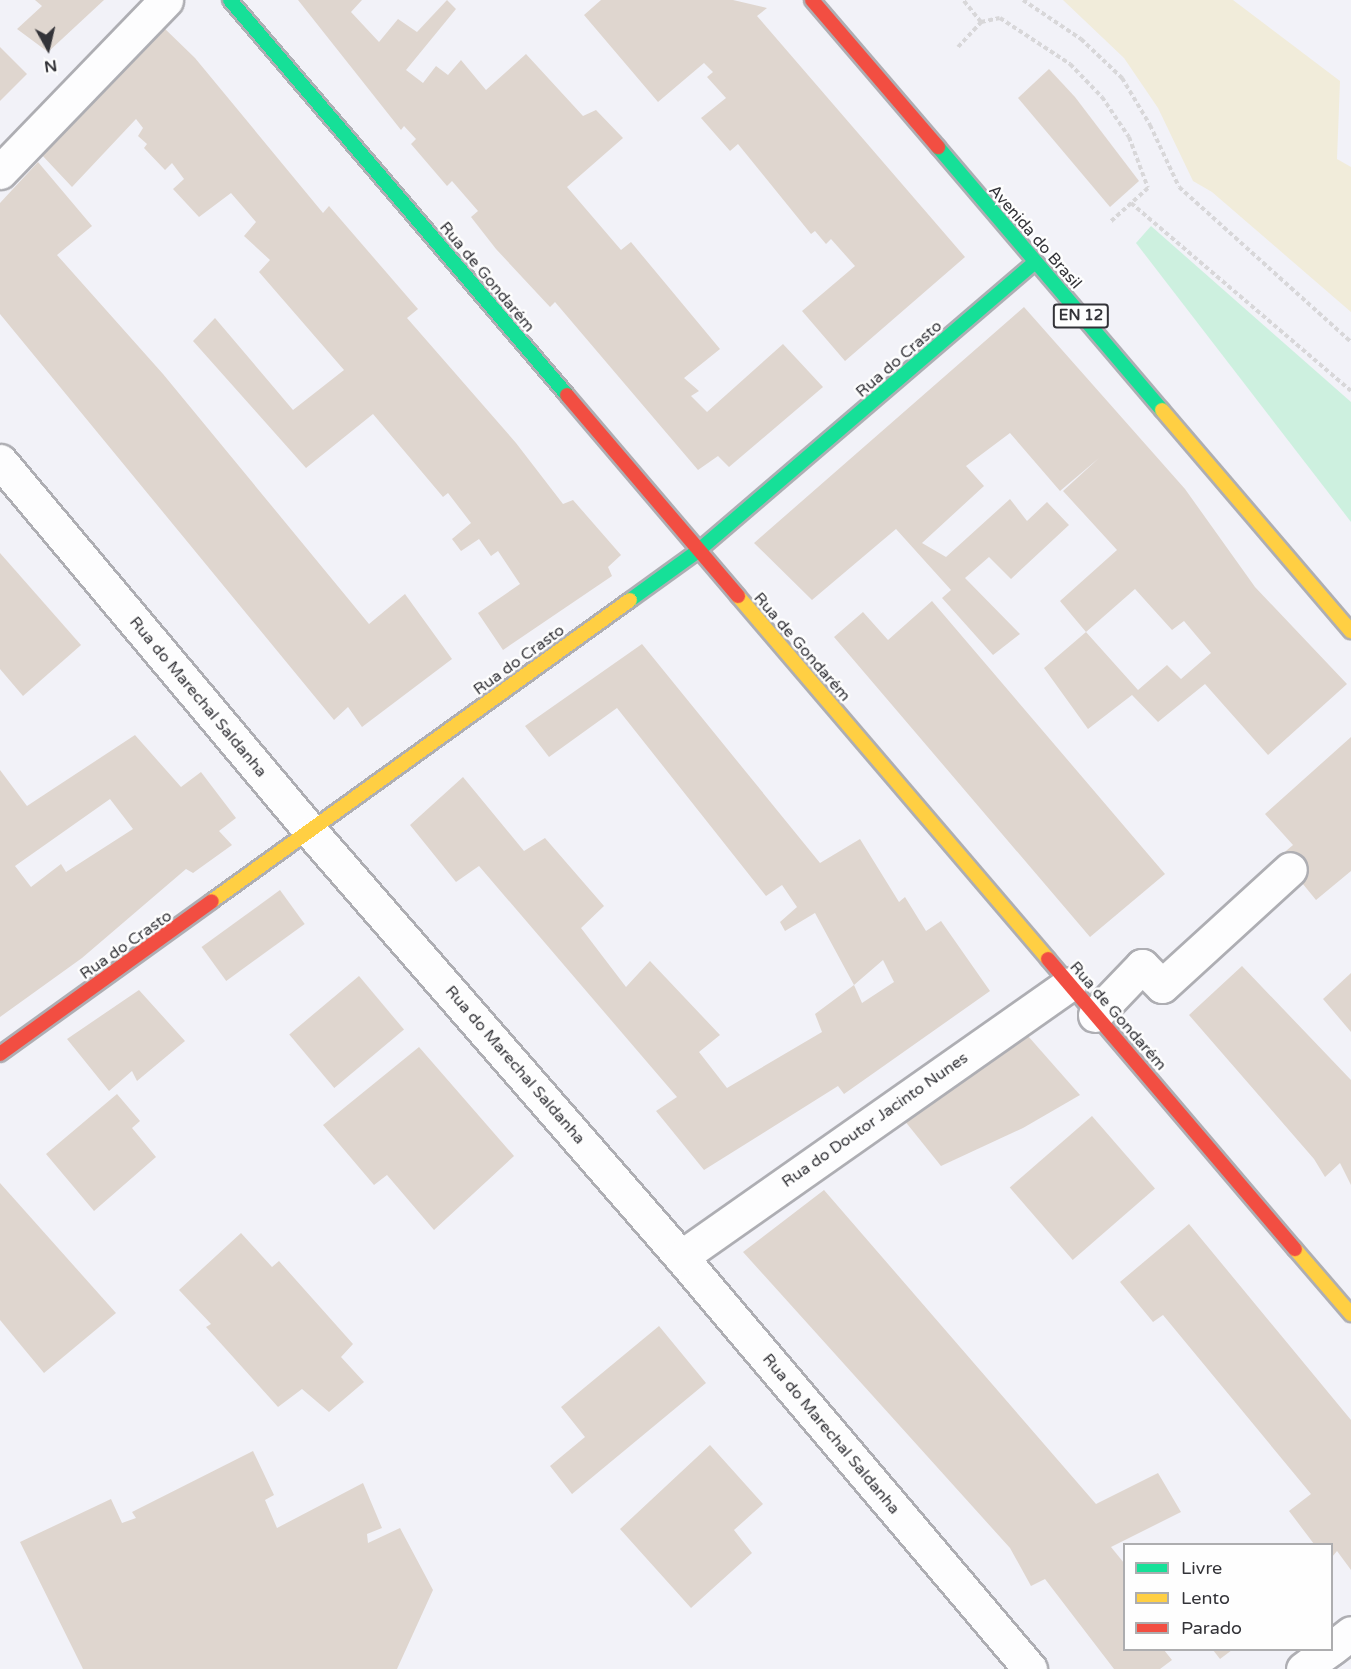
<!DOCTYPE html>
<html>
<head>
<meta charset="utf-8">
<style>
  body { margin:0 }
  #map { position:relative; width:1351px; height:1669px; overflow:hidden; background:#f2f2f8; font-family:"Varela Round",sans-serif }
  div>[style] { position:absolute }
  .green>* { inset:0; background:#cdf0df }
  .sand>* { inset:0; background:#f1ecda }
  .building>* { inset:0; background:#dfd6cf; transform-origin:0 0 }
  .path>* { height:4px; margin-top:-2px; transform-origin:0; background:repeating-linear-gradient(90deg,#d8d7d9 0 4.5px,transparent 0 7.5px) }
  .roads { filter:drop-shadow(2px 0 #aeaeb3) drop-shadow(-2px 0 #aeaeb3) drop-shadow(0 2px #aeaeb3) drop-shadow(0 -2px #aeaeb3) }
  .street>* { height:33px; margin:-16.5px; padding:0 16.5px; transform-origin:16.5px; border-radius:16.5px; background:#fdfdfe }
  .fast>* { height:14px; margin:-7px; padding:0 7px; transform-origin:7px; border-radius:7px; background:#16e098 }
  .slow>* { height:14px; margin:-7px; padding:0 7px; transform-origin:7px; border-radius:7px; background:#ffcf43 }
  .jam>* { height:14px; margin:-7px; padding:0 7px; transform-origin:7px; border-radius:7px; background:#f24e42 }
  span { translate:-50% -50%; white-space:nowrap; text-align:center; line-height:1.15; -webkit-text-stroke:5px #fefefe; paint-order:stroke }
  .shield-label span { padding:2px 4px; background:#fefefe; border:2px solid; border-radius:4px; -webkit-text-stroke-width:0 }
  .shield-label { font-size:15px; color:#333338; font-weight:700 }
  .street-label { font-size:16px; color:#333338 }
  .legend { position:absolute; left:1123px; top:1543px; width:210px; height:108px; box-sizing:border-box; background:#fefefe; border:2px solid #adadaf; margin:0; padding:8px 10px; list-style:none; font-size:18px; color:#333338 }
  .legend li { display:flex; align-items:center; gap:12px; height:30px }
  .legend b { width:30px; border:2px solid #adadaf }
  .north { position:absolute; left:18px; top:18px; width:60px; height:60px; -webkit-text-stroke:4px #fefefe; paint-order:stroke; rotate:172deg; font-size:16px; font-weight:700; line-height:24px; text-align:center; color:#333338 }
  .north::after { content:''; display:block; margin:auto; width:21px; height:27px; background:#333338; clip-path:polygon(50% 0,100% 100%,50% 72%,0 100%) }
</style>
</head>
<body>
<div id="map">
  <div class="green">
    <div style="clip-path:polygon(1151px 226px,1351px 402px,1351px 522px,1136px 243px)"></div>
  </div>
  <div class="sand">
    <div style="clip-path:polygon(1063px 0,1233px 0,1340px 81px,1337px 159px,1351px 167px,1351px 312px,1212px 192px,1193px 181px,1158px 108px,1124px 58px)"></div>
  </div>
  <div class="building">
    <div style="clip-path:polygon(35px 0,104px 0,48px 52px,17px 29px,42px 6px)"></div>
    <div style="clip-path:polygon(298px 0,362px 0,351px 12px,379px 42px,398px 19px,417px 32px,447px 0,456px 9px,406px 70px,423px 83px,436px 66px,448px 75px,461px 60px,486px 90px,526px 54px,583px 116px,596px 110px,623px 138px,567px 187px,621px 250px,631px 242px,720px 349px,684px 378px,699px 391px,691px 396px,707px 412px,783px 344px,823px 387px,729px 467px,718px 456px,698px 470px,555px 302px,550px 307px,496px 249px,471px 217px,478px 211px,452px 181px,447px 186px,411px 144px,416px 139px,404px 126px,401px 130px)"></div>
    <div style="clip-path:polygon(601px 0,733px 0,767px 8px,757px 16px,965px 257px,845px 361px,802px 311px,855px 266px,831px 239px,826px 244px,815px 231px,811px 234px,738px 144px,730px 151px,701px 118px,726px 98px,707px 77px,713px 72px,704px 63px,658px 102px,584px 15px)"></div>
    <div style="clip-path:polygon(161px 25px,195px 58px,323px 213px,329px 206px,418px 309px,407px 318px,516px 443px,563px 504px,573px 500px,621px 555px,608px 567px,612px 576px,503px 650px,478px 613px,520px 584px,498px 551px,491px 556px,479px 539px,461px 551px,452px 539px,471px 523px,448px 493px,443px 497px,373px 414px,306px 468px,193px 341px,215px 318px,293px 410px,344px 370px,259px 272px,270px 260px,244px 236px,256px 222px,231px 193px,199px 217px,173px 189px,184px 179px,172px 163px,165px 170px,144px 148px,147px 144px,138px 136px,143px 128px,136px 119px,72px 187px,40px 153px)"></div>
    <div style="clip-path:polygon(0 47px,27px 74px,0 101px)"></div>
    <div style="clip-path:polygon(1049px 69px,1075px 97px,1139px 181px,1110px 207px,1018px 98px)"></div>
    <div style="clip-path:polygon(38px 162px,92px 226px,57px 255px,163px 374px,369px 624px,405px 594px,452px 659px,362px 727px,348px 707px,334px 720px,0 314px,0 203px)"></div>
    <div style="clip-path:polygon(1024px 307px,1185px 489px,1255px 587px,1347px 684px,1268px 755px,1205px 684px,1158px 722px,1132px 695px,1088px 729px,1044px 668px,1086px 632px,1138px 690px,1167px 665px,1181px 679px,1211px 653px,1184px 621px,1172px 630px,1135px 589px,1086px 632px,1060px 601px,1117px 550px,1063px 491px,1099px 458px,1060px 491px,1010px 433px,966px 466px,984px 486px,922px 543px,946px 557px,1010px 499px,1027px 521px,1047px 502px,1069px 525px,1011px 579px,989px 557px,965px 578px,1020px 634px,993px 655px,942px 598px,951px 590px,896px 529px,812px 600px,754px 543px)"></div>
    <div style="clip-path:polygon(0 553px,81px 645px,23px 696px,0 669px)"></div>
    <div style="clip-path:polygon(932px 601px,1165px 874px,1090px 937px,834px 637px,863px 612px,888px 640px)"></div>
    <div style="clip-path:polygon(642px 644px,820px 863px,860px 839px,899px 902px,905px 897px,926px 931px,941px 921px,990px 991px,844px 1094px,838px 1086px,704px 1170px,656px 1111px,677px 1097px,479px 866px,456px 882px,410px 825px,463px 777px,524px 851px,545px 838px,604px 906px,581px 928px,626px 987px,650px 961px,720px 1035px,699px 1052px,727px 1088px,822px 1032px,815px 1014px,854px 985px,862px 1003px,894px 982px,883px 960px,854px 985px,815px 913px,785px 931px,780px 922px,797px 907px,782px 885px,766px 896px,617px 708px,549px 757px,525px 726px)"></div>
    <div style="clip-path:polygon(evenodd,135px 735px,181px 787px,201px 772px,236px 818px,219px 831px,232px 845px,193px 873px,186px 869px,82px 958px,0 1017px,0 770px,27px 806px,135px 735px,110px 799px,133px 829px,66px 872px,61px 864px,31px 887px,15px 866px,110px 799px)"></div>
    <div style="clip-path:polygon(1351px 737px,1351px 871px,1316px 900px,1280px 856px,1293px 845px,1265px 814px)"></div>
    <div style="left:280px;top:890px;width:42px;height:97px;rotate:54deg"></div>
    <div style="clip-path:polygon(1242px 966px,1351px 1080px,1351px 1185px,1340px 1163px,1325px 1177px,1314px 1159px,1189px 1015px)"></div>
    <div style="clip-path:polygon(1351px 973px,1351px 1032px,1323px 999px)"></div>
    <div style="left:359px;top:976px;width:70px;height:91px;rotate:50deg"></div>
    <div style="clip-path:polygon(139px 990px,185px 1041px,137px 1081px,132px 1071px,109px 1091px,67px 1039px)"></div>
    <div style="clip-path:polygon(1028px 1036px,1080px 1095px,1023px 1128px,941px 1166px,900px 1115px)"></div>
    <div style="clip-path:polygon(419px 1047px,514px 1156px,434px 1230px,387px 1175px,374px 1185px,323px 1125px)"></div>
    <div style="clip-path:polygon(117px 1094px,140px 1121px,132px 1128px,156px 1157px,94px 1211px,46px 1154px)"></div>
    <div style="left:1092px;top:1116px;width:96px;height:109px;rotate:49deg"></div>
    <div style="clip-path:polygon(0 1183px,116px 1313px,44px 1373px,0 1320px)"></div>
    <div style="clip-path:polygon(824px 1190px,1096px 1504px,1158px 1473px,1181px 1512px,1111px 1547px,1124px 1563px,1124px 1650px,1164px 1650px,1172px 1660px,1160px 1669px,1114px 1669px,1045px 1579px,1031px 1586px,1010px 1548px,743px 1252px)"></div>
    <div style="clip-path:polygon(1189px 1224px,1351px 1420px,1351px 1570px,1337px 1551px,1332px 1557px,1332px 1544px,1314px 1544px,1289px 1511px,1311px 1494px,1163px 1315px,1153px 1322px,1120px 1282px)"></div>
    <div style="clip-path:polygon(241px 1233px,272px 1267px,279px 1261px,353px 1344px,341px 1357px,364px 1382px,329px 1412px,302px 1389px,278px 1407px,206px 1327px,211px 1324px,179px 1290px)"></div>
    <div style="clip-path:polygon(659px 1326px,706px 1383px,572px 1494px,550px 1466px,585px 1437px,561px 1407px)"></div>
    <div style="clip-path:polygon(710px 1445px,763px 1504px,734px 1530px,752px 1553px,691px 1608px,620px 1529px)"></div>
    <div style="clip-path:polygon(253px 1451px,274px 1495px,265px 1500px,277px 1528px,363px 1483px,382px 1528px,367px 1534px,368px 1543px,400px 1528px,433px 1590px,397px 1669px,83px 1669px,20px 1542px,111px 1499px,122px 1523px,136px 1518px,132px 1512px)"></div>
    <div style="clip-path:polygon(1213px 1650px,1232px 1650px,1220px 1659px)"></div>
  </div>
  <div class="path">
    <div style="left:1023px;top:0;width:70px;rotate:33.9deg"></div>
    <div style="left:1081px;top:39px;width:57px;rotate:43.6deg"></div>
    <div style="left:1122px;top:78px;width:55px;rotate:59.2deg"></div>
    <div style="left:1150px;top:125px;width:68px;rotate:64.9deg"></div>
    <div style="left:1179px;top:187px;width:232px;rotate:42deg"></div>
    <div style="left:981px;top:22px;width:19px;rotate:-12deg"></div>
    <div style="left:1000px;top:18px;width:84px;rotate:33.3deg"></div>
    <div style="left:1070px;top:64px;width:46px;rotate:45.9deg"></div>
    <div style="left:1102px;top:97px;width:48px;rotate:56deg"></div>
    <div style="left:1129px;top:137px;width:54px;rotate:69.6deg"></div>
    <div style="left:1148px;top:188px;width:52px;rotate:138.1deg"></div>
    <div style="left:958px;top:47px;width:34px;rotate:-47deg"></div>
    <div style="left:981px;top:22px;width:28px;rotate:-129deg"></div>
    <div style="left:1131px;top:203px;width:289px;rotate:40.5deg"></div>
  </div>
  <div class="roads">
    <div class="street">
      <div style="left:0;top:172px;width:239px;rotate:-46deg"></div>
      <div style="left:0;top:461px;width:486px;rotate:50deg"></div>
      <div style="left:312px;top:833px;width:562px;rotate:48.97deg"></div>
      <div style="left:681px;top:1257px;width:540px;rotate:49.73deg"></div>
      <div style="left:1095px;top:1015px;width:68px;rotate:-46.2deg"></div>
      <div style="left:1142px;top:966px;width:28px;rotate:45deg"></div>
      <div style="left:1162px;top:986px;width:173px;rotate:-42.4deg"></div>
      <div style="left:681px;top:1257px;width:474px;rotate:-35.1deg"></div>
      <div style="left:1332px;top:1648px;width:24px;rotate:-38deg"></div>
      <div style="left:1303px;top:1669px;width:32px;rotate:-36deg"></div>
    </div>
    <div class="fast">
      <div style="left:230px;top:0;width:519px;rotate:49.53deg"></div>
      <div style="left:938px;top:147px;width:345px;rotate:49.6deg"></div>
      <div style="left:630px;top:600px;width:84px;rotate:-35.8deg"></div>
      <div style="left:698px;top:551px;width:444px;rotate:-40.6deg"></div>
    </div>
    <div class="slow">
      <div style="left:1162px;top:410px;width:291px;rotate:49.5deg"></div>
      <div style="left:738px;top:596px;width:477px;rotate:49.5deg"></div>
      <div style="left:212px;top:901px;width:515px;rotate:-35.76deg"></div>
      <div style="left:1295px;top:1249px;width:86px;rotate:49.3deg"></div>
    </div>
    <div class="jam">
      <div style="left:812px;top:0;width:194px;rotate:49.4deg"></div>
      <div style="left:567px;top:395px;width:264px;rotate:49.6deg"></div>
      <div style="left:1048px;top:959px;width:381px;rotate:49.6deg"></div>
      <div style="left:0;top:1054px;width:261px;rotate:-35.8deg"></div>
    </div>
  </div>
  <div class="shield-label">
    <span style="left:1081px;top:316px">EN 12</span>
  </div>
  <div class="street-label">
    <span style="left:1035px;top:237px;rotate:49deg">Avenida do Brasil</span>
    <span style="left:487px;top:277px;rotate:50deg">Rua de Gondarém</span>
    <span style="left:899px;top:359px;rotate:-41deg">Rua do Crasto</span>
    <span style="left:802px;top:647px;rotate:49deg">Rua de Gondarém</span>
    <span style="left:519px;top:660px;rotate:-36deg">Rua do Crasto</span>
    <span style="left:198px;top:697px;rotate:50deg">Rua do Marechal Saldanha</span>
    <span style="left:126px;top:945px;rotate:-35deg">Rua do Crasto</span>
    <span style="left:1118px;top:1016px;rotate:49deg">Rua de Gondarém</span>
    <span style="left:515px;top:1065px;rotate:49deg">Rua do Marechal Saldanha</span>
    <span style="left:875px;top:1120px;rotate:-35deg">Rua do Doutor Jacinto Nunes</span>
    <span style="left:831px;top:1434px;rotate:50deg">Rua do Marechal Saldanha</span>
  </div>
  <ul class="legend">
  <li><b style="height:8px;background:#16e098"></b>Livre</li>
  <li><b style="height:8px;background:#ffcf43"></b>Lento</li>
  <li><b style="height:8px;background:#f24e42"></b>Parado</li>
  </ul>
  <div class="north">N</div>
</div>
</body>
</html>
